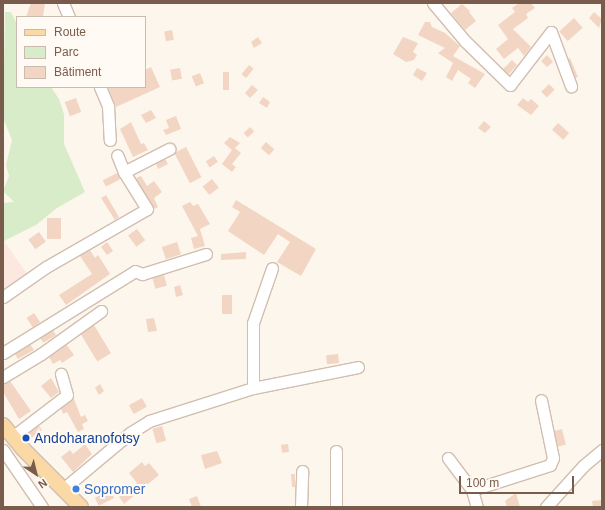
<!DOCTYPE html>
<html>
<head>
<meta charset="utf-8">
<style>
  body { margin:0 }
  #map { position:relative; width:605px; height:510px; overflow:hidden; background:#fdf6ec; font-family:Helvetica,sans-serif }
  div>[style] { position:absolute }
  .commercial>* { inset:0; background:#fde8e0 }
  .green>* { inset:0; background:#d8ecc9 }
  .building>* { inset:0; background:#f3d5c3; transform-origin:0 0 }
  .roads { filter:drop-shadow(1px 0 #d1beb0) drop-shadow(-1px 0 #d1beb0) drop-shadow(0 1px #d1beb0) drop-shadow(0 -1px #d1beb0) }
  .minor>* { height:11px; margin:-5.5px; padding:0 5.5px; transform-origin:5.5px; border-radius:5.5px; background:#fff }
  .major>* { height:14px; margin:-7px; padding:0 7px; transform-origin:7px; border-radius:7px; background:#fbd9a5 }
  .dots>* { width:11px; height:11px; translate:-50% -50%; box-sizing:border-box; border:2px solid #fffaf3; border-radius:50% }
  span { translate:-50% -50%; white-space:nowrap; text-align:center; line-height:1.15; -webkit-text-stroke:4px #fffaf3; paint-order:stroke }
  .transit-label { font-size:14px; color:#164399 }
  .left { translate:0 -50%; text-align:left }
  .shop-label { font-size:14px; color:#366cbe }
  .frame { position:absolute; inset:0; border:4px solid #7a5c4d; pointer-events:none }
  .legend { position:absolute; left:16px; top:16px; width:130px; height:72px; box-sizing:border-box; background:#fffaf3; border:1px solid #cabbb1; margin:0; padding:5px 7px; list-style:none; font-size:12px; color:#7a5c4d }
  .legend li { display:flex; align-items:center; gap:8px; height:20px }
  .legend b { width:20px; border:1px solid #cabbb1 }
  .north { position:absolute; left:16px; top:454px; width:40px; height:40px; -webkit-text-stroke:3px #fffaf3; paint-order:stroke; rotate:145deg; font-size:11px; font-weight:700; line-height:16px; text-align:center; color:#7a5c4d }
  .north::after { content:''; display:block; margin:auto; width:14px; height:18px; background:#7a5c4d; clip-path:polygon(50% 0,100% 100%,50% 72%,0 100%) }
  .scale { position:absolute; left:459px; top:476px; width:115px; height:18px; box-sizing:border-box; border:2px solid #7a5c4d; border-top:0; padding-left:5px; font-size:12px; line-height:14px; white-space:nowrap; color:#7a5c4d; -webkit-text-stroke:3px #fffaf3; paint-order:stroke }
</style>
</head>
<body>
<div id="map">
  <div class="commercial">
    <div style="clip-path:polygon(4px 241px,30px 278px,3px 297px,3px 242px)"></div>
  </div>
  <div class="green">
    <div style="clip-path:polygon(5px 12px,11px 12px,17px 24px,17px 87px,51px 87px,59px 99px,64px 114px,64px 144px,85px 192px,57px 208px,36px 225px,4px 241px,3px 203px,14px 202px,3px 191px,9px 176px,6px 165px,12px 140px,3px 118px)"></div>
  </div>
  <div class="building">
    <div style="clip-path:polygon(31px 3px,45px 3px,43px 17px,26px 17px)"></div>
    <div style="clip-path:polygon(519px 3px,531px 3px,535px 8px,526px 14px,528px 18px,513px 29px,531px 47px,524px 56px,518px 48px,504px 59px,496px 49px,508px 39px,498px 25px,515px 12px,512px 8px)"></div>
    <div style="clip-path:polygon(462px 4px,470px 11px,469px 12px,476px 21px,465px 30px,451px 13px)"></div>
    <div style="clip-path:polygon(594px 12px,602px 19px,599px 28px,589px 18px)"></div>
    <div style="left:574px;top:18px;width:13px;height:20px;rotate:48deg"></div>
    <div style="clip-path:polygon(425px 22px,430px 22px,432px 27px,445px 33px,460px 46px,453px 56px,485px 74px,475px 88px,468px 83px,471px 79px,458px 70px,452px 81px,446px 77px,453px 63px,438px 53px,445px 48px,418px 35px)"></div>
    <div style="left:172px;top:30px;width:10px;height:8px;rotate:79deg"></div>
    <div style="clip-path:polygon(258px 37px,262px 43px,254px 48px,251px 42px)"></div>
    <div style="clip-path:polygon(403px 37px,418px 43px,413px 52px,417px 55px,414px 60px,406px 62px,393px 54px)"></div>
    <div style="clip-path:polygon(547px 55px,553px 62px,547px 67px,541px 61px)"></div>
    <div style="clip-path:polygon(570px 58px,578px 77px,575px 78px,568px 59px)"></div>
    <div style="clip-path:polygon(512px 60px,517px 65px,509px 74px,503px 69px)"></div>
    <div style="left:249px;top:65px;width:6px;height:12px;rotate:39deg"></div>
    <div style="clip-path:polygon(151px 67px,160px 87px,116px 107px,108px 87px,145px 87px,145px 70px)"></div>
    <div style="left:180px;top:68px;width:11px;height:10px;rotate:80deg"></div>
    <div style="clip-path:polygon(417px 68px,427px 73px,422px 81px,413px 75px)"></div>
    <div style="left:223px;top:72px;width:6px;height:18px"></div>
    <div style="left:200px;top:73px;width:11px;height:9px;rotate:68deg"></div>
    <div style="left:549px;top:84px;width:8px;height:11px;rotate:45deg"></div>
    <div style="clip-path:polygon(252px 85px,258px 90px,250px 98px,245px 93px)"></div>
    <div style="clip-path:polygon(263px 97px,270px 102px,267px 108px,259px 103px)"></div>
    <div style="left:76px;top:98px;width:15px;height:12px;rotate:70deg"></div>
    <div style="clip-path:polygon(523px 98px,528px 102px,531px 99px,539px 106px,531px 115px,517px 105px)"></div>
    <div style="clip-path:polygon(151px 110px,156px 118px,146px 123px,141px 115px)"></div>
    <div style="clip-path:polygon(176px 116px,181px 129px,166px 135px,163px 130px,169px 128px,166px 120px)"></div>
    <div style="clip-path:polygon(484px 121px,491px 127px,485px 133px,478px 128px)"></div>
    <div style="clip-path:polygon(131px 122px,141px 144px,144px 143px,148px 150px,133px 157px,120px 129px)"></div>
    <div style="left:558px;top:123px;width:15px;height:9px;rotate:42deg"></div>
    <div style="left:250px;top:127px;width:6px;height:9px;rotate:45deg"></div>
    <div style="clip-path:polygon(230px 137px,240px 143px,235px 148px,241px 153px,232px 164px,236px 167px,232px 172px,222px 164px,232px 150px,224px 143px)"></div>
    <div style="left:266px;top:142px;width:11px;height:8px;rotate:41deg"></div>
    <div style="left:186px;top:147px;width:34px;height:13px;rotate:63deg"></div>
    <div style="left:214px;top:156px;width:7px;height:10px;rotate:56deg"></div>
    <div style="clip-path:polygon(165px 159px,168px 164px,158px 169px,156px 164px)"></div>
    <div style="left:117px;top:173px;width:7px;height:16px;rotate:63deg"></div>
    <div style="clip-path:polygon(141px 176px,147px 186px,154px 181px,162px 192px,154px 198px,158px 207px,154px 209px,136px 178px)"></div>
    <div style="left:212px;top:179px;width:11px;height:12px;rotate:52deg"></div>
    <div style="clip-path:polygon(106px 195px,119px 217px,115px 220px,101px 198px)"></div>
    <div style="clip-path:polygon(236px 200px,316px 249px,301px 276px,277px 262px,290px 242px,278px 234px,264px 255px,228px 231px,240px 212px,232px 207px)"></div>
    <div style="clip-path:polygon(190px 202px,193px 206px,198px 204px,210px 224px,200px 229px,205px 246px,194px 249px,191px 238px,198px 236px,182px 206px)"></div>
    <div style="left:47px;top:218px;width:14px;height:21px"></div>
    <div style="left:137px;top:229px;width:14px;height:11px;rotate:54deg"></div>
    <div style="left:39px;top:232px;width:12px;height:13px;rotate:55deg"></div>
    <div style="clip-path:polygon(107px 242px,113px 251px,107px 255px,101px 247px)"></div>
    <div style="left:177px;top:242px;width:13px;height:16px;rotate:72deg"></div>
    <div style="clip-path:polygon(90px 250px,95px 258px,98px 255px,110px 274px,66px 305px,59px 295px,92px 274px,80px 256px)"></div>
    <div style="clip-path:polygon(246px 252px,246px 259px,221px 260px,221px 254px)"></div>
    <div style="left:164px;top:275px;width:11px;height:12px;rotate:75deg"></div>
    <div style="clip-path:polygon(180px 285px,183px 295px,176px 297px,174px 287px)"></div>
    <div style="left:222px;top:295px;width:10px;height:19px"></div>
    <div style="left:34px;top:313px;width:11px;height:9px;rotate:56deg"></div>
    <div style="clip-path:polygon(154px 318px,157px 331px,148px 332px,146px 319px)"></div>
    <div style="left:94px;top:325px;width:33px;height:16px;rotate:59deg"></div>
    <div style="left:53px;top:330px;width:6px;height:15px;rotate:59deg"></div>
    <div style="clip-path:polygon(30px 344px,34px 350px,18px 359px,15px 354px)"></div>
    <div style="clip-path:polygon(66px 344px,74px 355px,62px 363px,60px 360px,53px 364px,49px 357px)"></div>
    <div style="left:338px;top:354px;width:9px;height:12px;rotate:84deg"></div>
    <div style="clip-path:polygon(51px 378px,59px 392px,51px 398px,41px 386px)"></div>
    <div style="clip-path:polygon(10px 381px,31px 411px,19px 419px,3px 392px,3px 384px)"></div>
    <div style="clip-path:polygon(100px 384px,104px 391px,99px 395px,95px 388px)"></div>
    <div style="left:142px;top:398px;width:10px;height:15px;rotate:61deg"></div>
    <div style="clip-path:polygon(74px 399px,81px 417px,85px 415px,88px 421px,82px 424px,84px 429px,78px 432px,67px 412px,63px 414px,61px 408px)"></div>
    <div style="left:39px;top:426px;width:5px;height:13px;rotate:53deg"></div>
    <div style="left:162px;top:426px;width:15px;height:10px;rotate:74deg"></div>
    <div style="left:562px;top:429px;width:16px;height:8px;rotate:76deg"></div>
    <div style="clip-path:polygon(85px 444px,92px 454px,73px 472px,61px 457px,70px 450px,73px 454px)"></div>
    <div style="left:288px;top:444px;width:8px;height:7px;rotate:83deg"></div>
    <div style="clip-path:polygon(217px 451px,222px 463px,205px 469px,201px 455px)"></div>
    <div style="clip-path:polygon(142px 462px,145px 466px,149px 463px,159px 475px,124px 504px,119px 497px,137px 483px,129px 473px)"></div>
    <div style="clip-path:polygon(291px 474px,295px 474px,295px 487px,292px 487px)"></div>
    <div style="left:110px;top:490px;width:9px;height:17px;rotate:63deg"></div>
    <div style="clip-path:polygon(516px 493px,520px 507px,507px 507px,505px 501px)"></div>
    <div style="clip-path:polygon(197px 496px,201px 507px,192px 507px,189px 499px)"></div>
    <div style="clip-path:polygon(602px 500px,602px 507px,593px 507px,592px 501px)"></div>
  </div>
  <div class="roads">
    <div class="minor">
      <div style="left:63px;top:3px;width:15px;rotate:67deg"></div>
      <div style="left:433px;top:3px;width:50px;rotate:49.9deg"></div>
      <div style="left:465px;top:41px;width:63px;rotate:44.4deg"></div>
      <div style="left:510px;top:85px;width:67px;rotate:-52.3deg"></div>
      <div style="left:551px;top:32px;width:58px;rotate:69.7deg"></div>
      <div style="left:100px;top:87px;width:21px;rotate:67deg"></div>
      <div style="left:108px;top:106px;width:34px;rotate:87deg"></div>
      <div style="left:124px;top:172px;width:51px;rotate:-27.1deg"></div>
      <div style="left:3px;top:297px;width:52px;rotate:-34.9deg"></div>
      <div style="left:46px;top:267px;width:116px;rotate:-29.9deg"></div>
      <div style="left:147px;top:209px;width:44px;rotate:-121.9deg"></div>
      <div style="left:124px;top:172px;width:18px;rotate:-112deg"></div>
      <div style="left:3px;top:353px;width:155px;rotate:-31.8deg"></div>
      <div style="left:135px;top:271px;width:8px;rotate:23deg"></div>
      <div style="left:142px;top:274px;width:67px;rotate:-17.4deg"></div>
      <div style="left:3px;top:377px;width:44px;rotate:-31.2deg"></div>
      <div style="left:41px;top:354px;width:74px;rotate:-35.6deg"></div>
      <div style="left:253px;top:388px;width:65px;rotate:-90deg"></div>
      <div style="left:253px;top:323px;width:58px;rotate:-70.9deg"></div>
      <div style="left:12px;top:437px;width:69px;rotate:-37.4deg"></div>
      <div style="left:67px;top:395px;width:22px;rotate:-106deg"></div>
      <div style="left:3px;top:450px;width:69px;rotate:55.6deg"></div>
      <div style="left:336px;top:451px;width:56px;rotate:90deg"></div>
      <div style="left:448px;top:458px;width:40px;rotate:53deg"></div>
      <div style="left:472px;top:490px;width:18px;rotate:74deg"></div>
      <div style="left:63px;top:489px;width:87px;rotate:-39.9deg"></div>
      <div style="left:130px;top:433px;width:22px;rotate:-32deg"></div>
      <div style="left:149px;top:421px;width:109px;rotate:-17.6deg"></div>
      <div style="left:253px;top:388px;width:107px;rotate:-11.3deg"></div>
      <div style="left:472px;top:490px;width:82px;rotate:-17.8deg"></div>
      <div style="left:550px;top:465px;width:8px;rotate:-67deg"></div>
      <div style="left:553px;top:458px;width:59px;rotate:-101.7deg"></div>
      <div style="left:301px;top:507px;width:36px;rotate:-88deg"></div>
      <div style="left:546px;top:507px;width:55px;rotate:-47.9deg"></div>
      <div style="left:583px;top:466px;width:25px;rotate:-40deg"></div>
    </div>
    <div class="major">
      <div style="left:3px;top:425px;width:31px;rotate:50deg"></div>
      <div style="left:23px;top:449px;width:82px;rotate:45deg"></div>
    </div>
  </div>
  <div class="dots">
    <div style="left:26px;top:438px;background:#1a4fb4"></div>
    <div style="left:76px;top:489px;background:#3f7fe0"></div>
  </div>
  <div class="transit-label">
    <span class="left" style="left:34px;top:438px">Andoharanofotsy</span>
  </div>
  <div class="shop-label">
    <span class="left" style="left:84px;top:489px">Sopromer</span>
  </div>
  <div class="frame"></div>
  <ul class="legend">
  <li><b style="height:5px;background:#fbd9a5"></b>Route</li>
  <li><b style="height:11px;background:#d8ecc9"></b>Parc</li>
  <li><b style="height:11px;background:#f3d5c3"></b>Bâtiment</li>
  </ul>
  <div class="north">N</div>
  <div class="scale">100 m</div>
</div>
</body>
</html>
